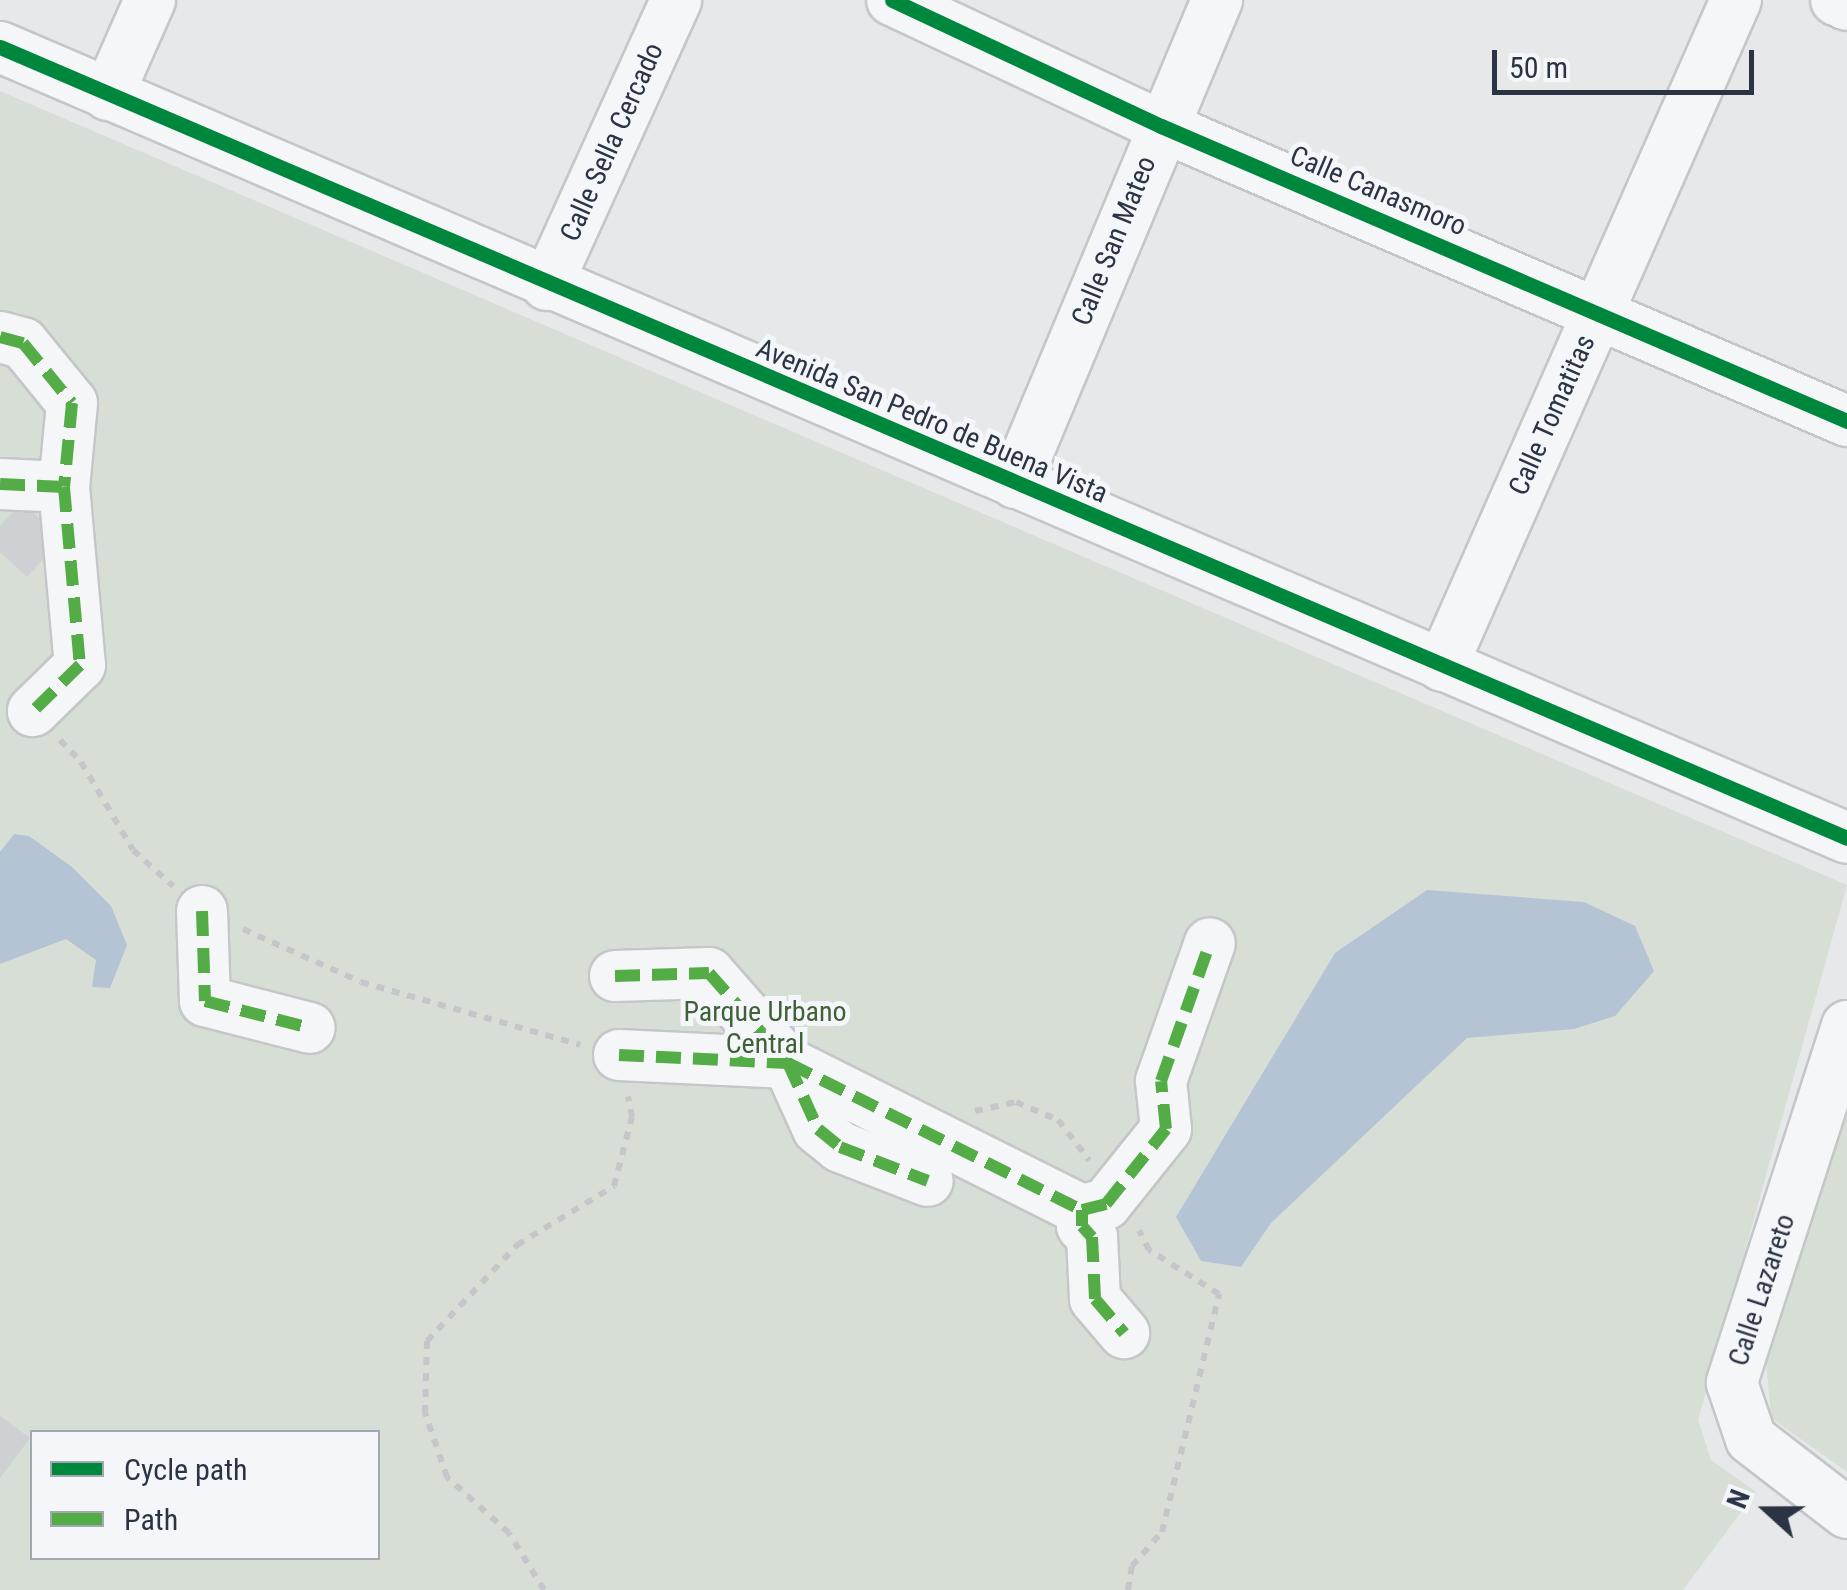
<!DOCTYPE html>
<html>
<head>
<meta charset="utf-8">
<style>
  body { margin:0 }
  #map { position:relative; width:1847px; height:1590px; overflow:hidden; background:#e6e8ea; font-family:"Roboto Condensed",sans-serif }
  div>[style] { position:absolute }
  .green>* { inset:0; background:#d6ded6 }
  .water>* { inset:0; background:#b4c4d5 }
  .building>* { inset:0; background:#ced0d3 }
  .path>* { height:6px; margin-top:-3px; transform-origin:0; background:repeating-linear-gradient(90deg,#c5c6ca 0 8px,transparent 0 16px) }
  .roads { filter:drop-shadow(2px 0 #c4c6c8) drop-shadow(-2px 0 #c4c6c8) drop-shadow(0 2px #c4c6c8) drop-shadow(0 -2px #c4c6c8) }
  .minor>* { height:50px; margin:-25px; padding:0 25px; transform-origin:25px; border-radius:25px; background:#f5f6f7 }
  .quiet>* { height:12px; margin-top:-6px; transform-origin:0; background:repeating-linear-gradient(90deg,#54ac47 0 25px,transparent 0 37px) }
  .cycleway>* { height:15px; margin:-7.5px; padding:0 7.5px; transform-origin:7.5px; border-radius:7.5px; background:#00873e }
  span { translate:-50% -50%; white-space:nowrap; text-align:center; line-height:1.15; -webkit-text-stroke:10px #f4f6f9; paint-order:stroke }
  .street-label { font-size:28px; color:#2b3445 }
  .park-label { font-size:28px; color:#3f6138 }
  .legend { position:absolute; left:30px; top:1430px; width:350px; height:130px; box-sizing:border-box; background:#f4f6f9; border:2px solid #a4a8b1; margin:0; padding:12px 18px; list-style:none; font-size:30px; color:#2b3445 }
  .legend li { display:flex; align-items:center; gap:20px; height:50px }
  .legend b { width:50px; border:2px solid #a4a8b1 }
  .north { position:absolute; left:1717px; top:1460px; width:100px; height:100px; -webkit-text-stroke:8px #f4f6f9; paint-order:stroke; rotate:291deg; font-size:28px; font-weight:700; line-height:40px; text-align:center; color:#2b3445 }
  .north::after { content:''; display:block; margin:auto; width:35px; height:45px; background:#2b3445; clip-path:polygon(50% 0,100% 100%,50% 72%,0 100%) }
  .scale { position:absolute; left:1492px; top:50px; width:262px; height:45px; box-sizing:border-box; border:5px solid #2b3445; border-top:0; padding-left:12px; font-size:30px; line-height:35px; white-space:nowrap; color:#2b3445; -webkit-text-stroke:8px #f4f6f9; paint-order:stroke }
</style>
</head>
<body>
<div id="map">
  <div class="green">
    <div style="clip-path:polygon(evenodd,0 91px,1847px 885px,1698px 1420px,1711px 1460px,1756px 1492px,1683px 1590px,0 1590px,0 91px,32px 1432px,378px 1432px,378px 1558px,32px 1558px,32px 1432px)"></div>
    <div style="clip-path:polygon(1847px 1086px,1847px 1472px,1771px 1418px,1765px 1349px)"></div>
  </div>
  <div class="water">
    <div style="clip-path:polygon(14px 834px,29px 836px,72px 867px,111px 906px,127px 945px,110px 988px,92px 987px,96px 960px,66px 939px,0 964px,0 852px)"></div>
    <div style="clip-path:polygon(1427px 890px,1584px 902px,1635px 926px,1654px 971px,1615px 1016px,1574px 1029px,1467px 1038px,1271px 1223px,1241px 1267px,1201px 1261px,1176px 1217px,1335px 953px)"></div>
  </div>
  <div class="building">
    <div style="clip-path:polygon(22px 502px,62px 539px,27px 577px,0 552px,0 526px)"></div>
    <div style="clip-path:polygon(0 1416px,30px 1438px,0 1478px)"></div>
  </div>
  <div class="path">
    <div style="left:60px;top:740px;width:30px;rotate:46deg"></div>
    <div style="left:81px;top:762px;width:102px;rotate:59.4deg"></div>
    <div style="left:133px;top:850px;width:54px;rotate:42deg"></div>
    <div style="left:243px;top:929px;width:129px;rotate:24.2deg"></div>
    <div style="left:361px;top:982px;width:228px;rotate:16deg"></div>
    <div style="left:975px;top:1111px;width:42px;rotate:-12.4deg"></div>
    <div style="left:1016px;top:1102px;width:46px;rotate:23.2deg"></div>
    <div style="left:1058px;top:1120px;width:51px;rotate:52.2deg"></div>
    <div style="left:544px;top:1590px;width:67px;rotate:-121.6deg"></div>
    <div style="left:509px;top:1533px;width:84px;rotate:-137.9deg"></div>
    <div style="left:447px;top:1477px;width:68px;rotate:-109deg"></div>
    <div style="left:425px;top:1413px;width:72px;rotate:-88.4deg"></div>
    <div style="left:427px;top:1341px;width:132px;rotate:-46.8deg"></div>
    <div style="left:517px;top:1245px;width:114px;rotate:-31.3deg"></div>
    <div style="left:614px;top:1186px;width:71px;rotate:-75.4deg"></div>
    <div style="left:632px;top:1117px;width:21px;rotate:-101deg"></div>
    <div style="left:1128px;top:1590px;width:24px;rotate:-81deg"></div>
    <div style="left:1132px;top:1566px;width:45px;rotate:-48.6deg"></div>
    <div style="left:1162px;top:1532px;width:245px;rotate:-76.5deg"></div>
    <div style="left:1219px;top:1294px;width:83px;rotate:-147.8deg"></div>
    <div style="left:1149px;top:1250px;width:22px;rotate:-117deg"></div>
  </div>
  <div class="roads">
    <div class="minor">
      <div style="left:892px;top:0;width:297px;rotate:25.1deg"></div>
      <div style="left:1161px;top:126px;width:747px;rotate:23.27deg"></div>
      <div style="left:1836px;top:0;width:12px;rotate:24deg"></div>
      <div style="left:0;top:47px;width:2009px;rotate:23.18deg"></div>
      <div style="left:108px;top:95px;width:104px;rotate:-66.1deg"></div>
      <div style="left:547px;top:285px;width:313px;rotate:-65.6deg"></div>
      <div style="left:0;top:337px;width:24px;rotate:15deg"></div>
      <div style="left:23px;top:343px;width:77px;rotate:50.8deg"></div>
      <div style="left:72px;top:403px;width:84px;rotate:95.4deg"></div>
      <div style="left:1015px;top:483px;width:524px;rotate:-67.3deg"></div>
      <div style="left:0;top:484px;width:64px;rotate:2.7deg"></div>
      <div style="left:64px;top:487px;width:179px;rotate:84.9deg"></div>
      <div style="left:80px;top:665px;width:66px;rotate:135.6deg"></div>
      <div style="left:1442px;top:666px;width:728px;rotate:-66.18deg"></div>
      <div style="left:202px;top:911px;width:90px;rotate:88.1deg"></div>
      <div style="left:205px;top:1001px;width:108px;rotate:14.4deg"></div>
      <div style="left:615px;top:976px;width:94px;rotate:-1.8deg"></div>
      <div style="left:709px;top:973px;width:120px;rotate:48.7deg"></div>
      <div style="left:788px;top:1063px;width:72px;rotate:65.6deg"></div>
      <div style="left:818px;top:1129px;width:28px;rotate:39deg"></div>
      <div style="left:840px;top:1147px;width:94px;rotate:21.1deg"></div>
      <div style="left:1847px;top:1026px;width:375px;rotate:107.9deg"></div>
      <div style="left:1732px;top:1383px;width:59px;rotate:71.3deg"></div>
      <div style="left:1751px;top:1439px;width:121px;rotate:37.6deg"></div>
      <div style="left:619px;top:1055px;width:169px;rotate:2.7deg"></div>
      <div style="left:788px;top:1063px;width:329px;rotate:26.6deg"></div>
      <div style="left:1082px;top:1210px;width:25px;rotate:-14deg"></div>
      <div style="left:1106px;top:1204px;width:96px;rotate:-51.3deg"></div>
      <div style="left:1166px;top:1129px;width:48px;rotate:-95.9deg"></div>
      <div style="left:1161px;top:1081px;width:146px;rotate:-70.5deg"></div>
      <div style="left:1082px;top:1210px;width:16px;rotate:90deg"></div>
      <div style="left:1082px;top:1226px;width:15px;rotate:48deg"></div>
      <div style="left:1092px;top:1237px;width:62px;rotate:87.2deg"></div>
      <div style="left:1095px;top:1299px;width:45px;rotate:49.5deg"></div>
    </div>
  </div>
  <div class="quiet">
    <div style="left:0;top:337px;width:24px;rotate:15deg"></div>
    <div style="left:23px;top:343px;width:77px;rotate:50.8deg"></div>
    <div style="left:72px;top:403px;width:84px;rotate:95.4deg"></div>
    <div style="left:0;top:484px;width:64px;rotate:2.7deg"></div>
    <div style="left:64px;top:487px;width:179px;rotate:84.9deg"></div>
    <div style="left:80px;top:665px;width:66px;rotate:135.6deg"></div>
    <div style="left:202px;top:911px;width:90px;rotate:88.1deg"></div>
    <div style="left:205px;top:1001px;width:108px;rotate:14.4deg"></div>
    <div style="left:615px;top:976px;width:94px;rotate:-1.8deg"></div>
    <div style="left:709px;top:973px;width:120px;rotate:48.7deg"></div>
    <div style="left:788px;top:1063px;width:72px;rotate:65.6deg"></div>
    <div style="left:818px;top:1129px;width:28px;rotate:39deg"></div>
    <div style="left:840px;top:1147px;width:94px;rotate:21.1deg"></div>
    <div style="left:619px;top:1055px;width:169px;rotate:2.7deg"></div>
    <div style="left:788px;top:1063px;width:329px;rotate:26.6deg"></div>
    <div style="left:1082px;top:1210px;width:25px;rotate:-14deg"></div>
    <div style="left:1106px;top:1204px;width:96px;rotate:-51.3deg"></div>
    <div style="left:1166px;top:1129px;width:48px;rotate:-95.9deg"></div>
    <div style="left:1161px;top:1081px;width:146px;rotate:-70.5deg"></div>
    <div style="left:1082px;top:1210px;width:16px;rotate:90deg"></div>
    <div style="left:1082px;top:1226px;width:15px;rotate:48deg"></div>
    <div style="left:1092px;top:1237px;width:62px;rotate:87.2deg"></div>
    <div style="left:1095px;top:1299px;width:45px;rotate:49.5deg"></div>
  </div>
  <div class="cycleway">
    <div style="left:892px;top:0;width:297px;rotate:25.1deg"></div>
    <div style="left:1161px;top:126px;width:747px;rotate:23.27deg"></div>
    <div style="left:0;top:47px;width:2009px;rotate:23.18deg"></div>
  </div>
  <div class="street-label">
    <span style="left:612px;top:142px;rotate:-66deg">Calle Sella Cercado</span>
    <span style="left:1378px;top:191px;rotate:23deg">Calle Canasmoro</span>
    <span style="left:1114px;top:241px;rotate:-68deg">Calle San Mateo</span>
    <span style="left:1552px;top:415px;rotate:-66deg">Calle Tomatitas</span>
    <span style="left:932px;top:421px;rotate:23deg">Avenida San Pedro de Buena Vista</span>
    <span style="left:1762px;top:1290px;rotate:-72deg">Calle Lazareto</span>
  </div>
  <div class="park-label">
    <span style="left:765px;top:1028px">Parque Urbano<br>Central</span>
  </div>
  <ul class="legend">
  <li><b style="height:12px;background:#00873e"></b>Cycle path</li>
  <li><b style="height:12px;background:#54ac47"></b>Path</li>
  </ul>
  <div class="north">N</div>
  <div class="scale">50 m</div>
</div>
</body>
</html>
